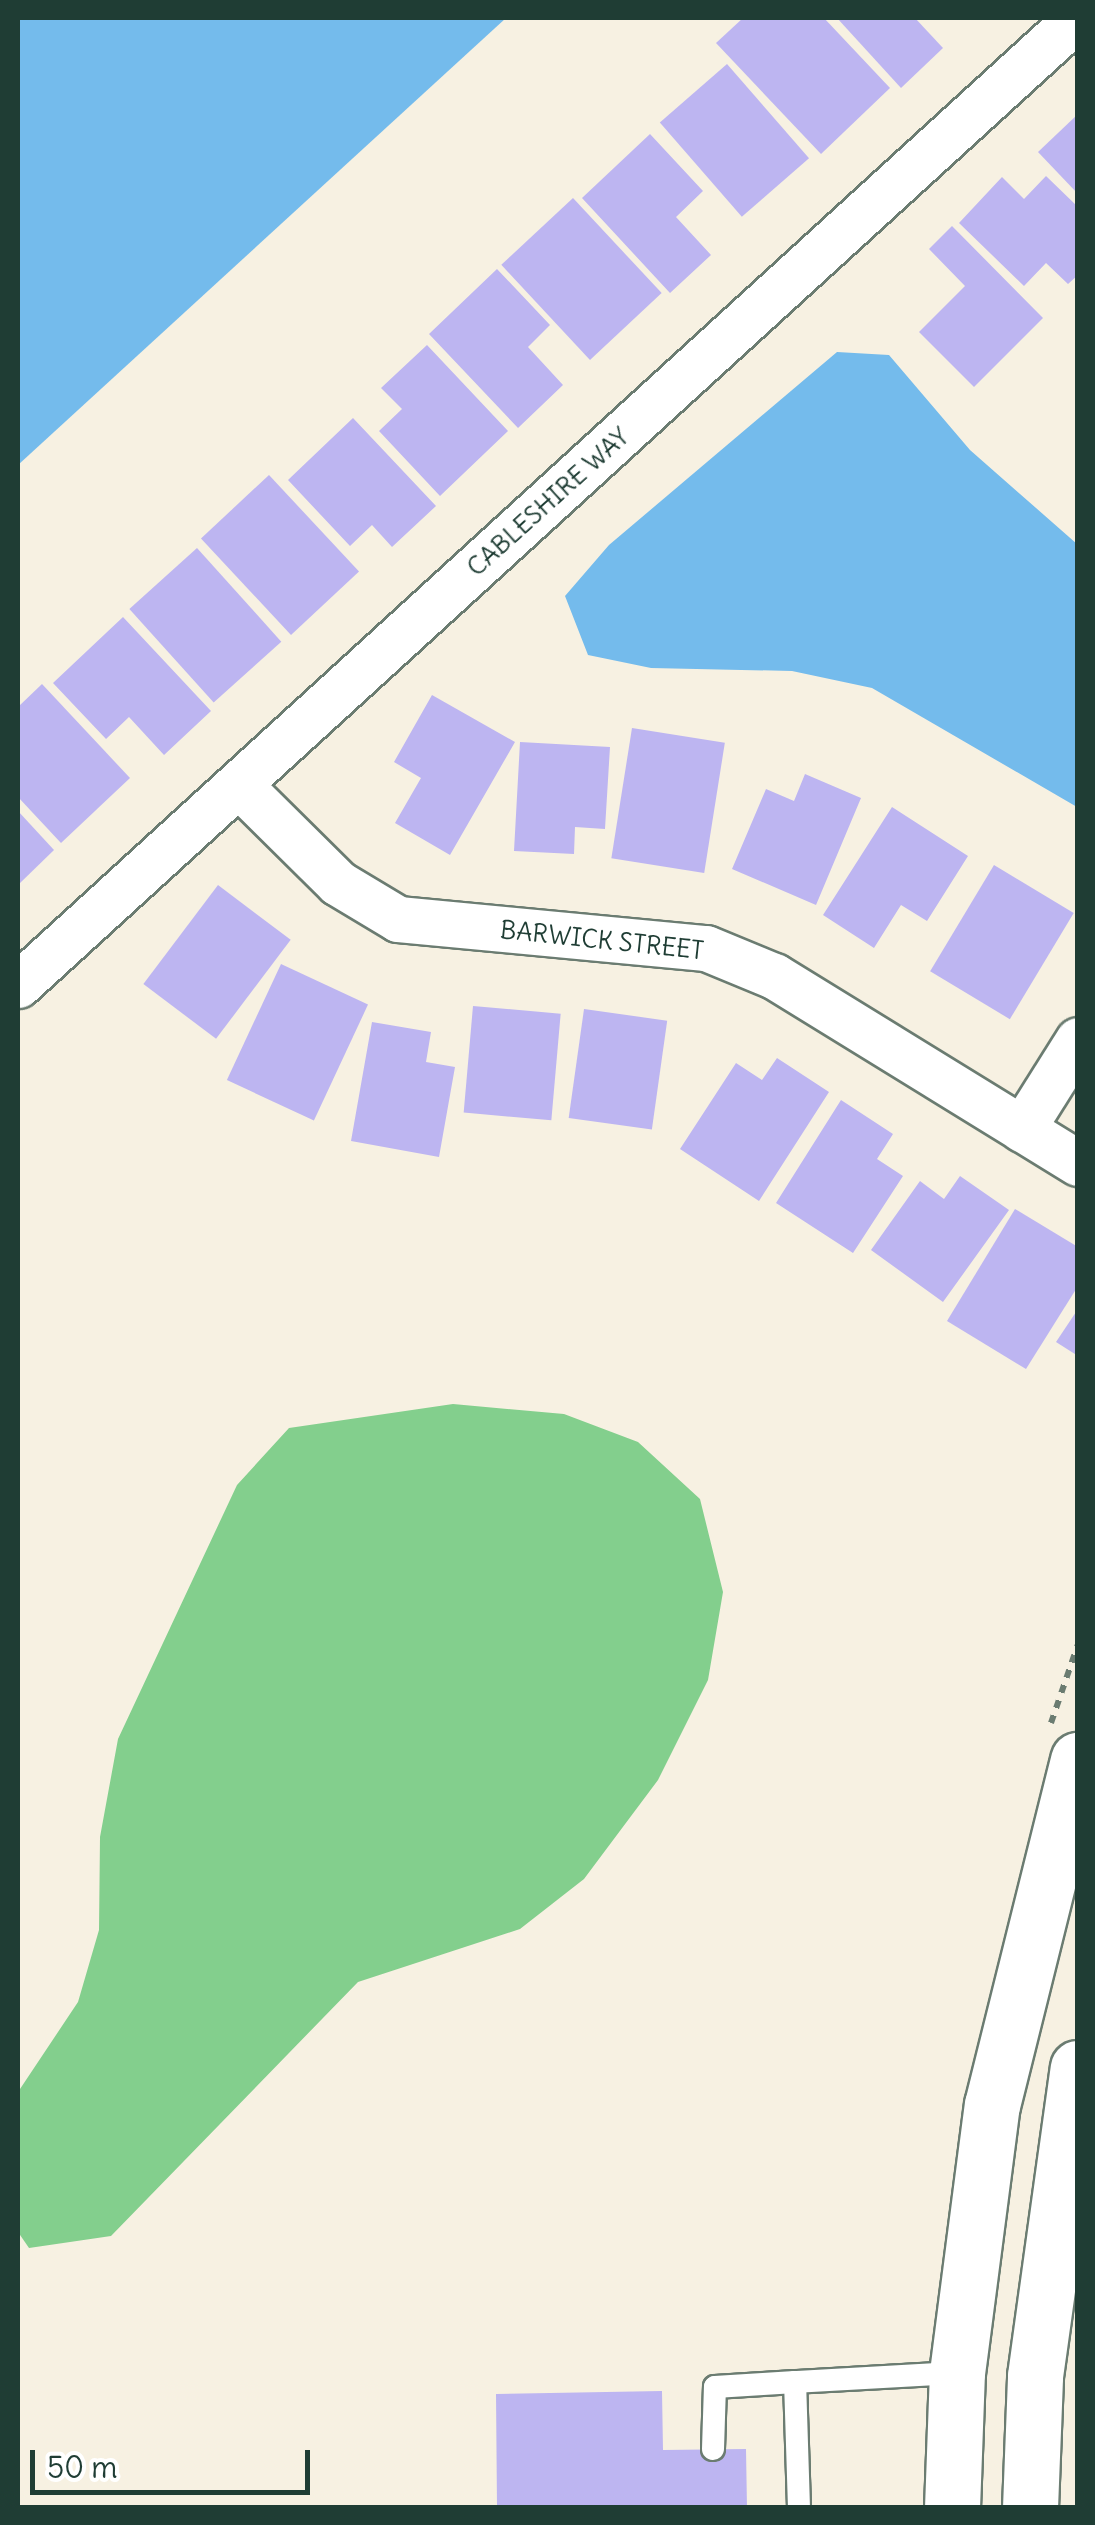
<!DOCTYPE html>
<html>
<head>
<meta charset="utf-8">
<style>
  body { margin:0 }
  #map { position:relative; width:1095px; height:2525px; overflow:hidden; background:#f7f1e2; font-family:Delius,sans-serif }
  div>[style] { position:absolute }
  .green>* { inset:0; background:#83cf8d }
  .water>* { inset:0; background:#74bbec }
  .building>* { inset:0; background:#bdb5f1; transform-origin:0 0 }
  .path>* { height:6px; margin-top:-3px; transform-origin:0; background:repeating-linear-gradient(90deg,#6b7c71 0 8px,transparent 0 16px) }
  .roads { filter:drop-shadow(2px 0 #6b7c71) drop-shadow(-2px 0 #6b7c71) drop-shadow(0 2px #6b7c71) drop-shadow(0 -2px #6b7c71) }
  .service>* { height:22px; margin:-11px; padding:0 11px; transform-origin:11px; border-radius:11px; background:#fff }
  .minor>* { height:45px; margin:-22.5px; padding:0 22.5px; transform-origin:22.5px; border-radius:22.5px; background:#fff }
  .tertiary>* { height:55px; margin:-27.5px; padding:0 27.5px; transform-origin:27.5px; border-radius:27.5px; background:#fff }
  span { translate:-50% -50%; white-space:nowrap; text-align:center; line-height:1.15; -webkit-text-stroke:9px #fff; paint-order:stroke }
  .street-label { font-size:25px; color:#1f3d34 }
  .frame { position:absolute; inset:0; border:20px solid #1f3d34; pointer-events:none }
  .scale { position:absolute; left:30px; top:2450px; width:280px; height:45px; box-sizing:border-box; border:5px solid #1f3d34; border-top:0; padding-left:12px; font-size:30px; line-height:35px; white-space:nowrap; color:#1f3d34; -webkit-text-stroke:8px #fff; paint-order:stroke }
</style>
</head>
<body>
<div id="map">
  <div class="green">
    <div style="clip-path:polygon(453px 1404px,564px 1414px,638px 1442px,700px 1499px,723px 1592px,708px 1680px,658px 1780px,584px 1879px,520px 1929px,358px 1982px,111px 2236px,29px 2248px,18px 2232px,18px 2092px,78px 2002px,99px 1930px,100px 1837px,118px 1739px,237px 1485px,289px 1428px)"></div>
  </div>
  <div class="water">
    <div style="clip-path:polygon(18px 18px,506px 18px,18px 465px)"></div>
    <div style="clip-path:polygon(837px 352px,889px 355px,970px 450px,1077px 544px,1077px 807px,872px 688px,792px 671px,651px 668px,588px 655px,565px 596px,609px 545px)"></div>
  </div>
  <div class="building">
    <div style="clip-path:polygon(743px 18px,824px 18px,890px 88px,821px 154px,716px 43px)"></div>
    <div style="clip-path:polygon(837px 18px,915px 18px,943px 48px,901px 88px)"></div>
    <div style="left:727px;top:64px;width:125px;height:89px;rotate:49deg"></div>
    <div style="clip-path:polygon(1078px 114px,1078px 194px,1038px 152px)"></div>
    <div style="clip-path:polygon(650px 134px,703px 191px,676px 217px,711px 255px,670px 293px,582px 198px)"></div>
    <div style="clip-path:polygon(1046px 176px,1078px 207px,1078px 275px,1068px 284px,1046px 263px,1024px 286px,959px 223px,1002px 177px,1024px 199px)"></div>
    <div style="left:573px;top:198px;width:130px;height:98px;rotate:47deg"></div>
    <div style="clip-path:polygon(952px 226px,1043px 318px,974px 387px,919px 332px,965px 286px,929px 249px)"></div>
    <div style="clip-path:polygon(497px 269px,550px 325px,528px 347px,563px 385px,518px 428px,429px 334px)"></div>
    <div style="clip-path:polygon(427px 345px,508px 431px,440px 496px,379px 431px,402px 409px,381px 388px)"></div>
    <div style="clip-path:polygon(353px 418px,436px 506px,392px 547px,372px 525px,350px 546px,288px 480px)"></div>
    <div style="left:269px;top:475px;width:132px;height:93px;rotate:47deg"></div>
    <div style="left:197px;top:548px;width:126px;height:91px;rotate:48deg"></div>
    <div style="clip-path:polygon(123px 617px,211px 711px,164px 755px,129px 717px,106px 739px,53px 683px)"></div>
    <div style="clip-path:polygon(42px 684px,130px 778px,61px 843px,18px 797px,18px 707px)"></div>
    <div style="clip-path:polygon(432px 695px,515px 742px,450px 855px,395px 823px,421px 778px,394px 762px)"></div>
    <div style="left:632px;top:728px;width:94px;height:132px;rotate:9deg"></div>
    <div style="clip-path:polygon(520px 742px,610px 747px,605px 829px,575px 827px,574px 854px,514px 851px)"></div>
    <div style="clip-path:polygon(805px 774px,861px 798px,816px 905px,732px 869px,766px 789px,794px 801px)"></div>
    <div style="clip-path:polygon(892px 807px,968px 856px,927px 921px,901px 905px,874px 948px,823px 915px)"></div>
    <div style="clip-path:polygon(18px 811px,54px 850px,18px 885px)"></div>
    <div style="left:994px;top:865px;width:93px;height:124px;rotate:31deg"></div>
    <div style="left:218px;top:885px;width:91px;height:124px;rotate:37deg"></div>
    <div style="left:281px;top:964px;width:96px;height:128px;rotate:25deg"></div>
    <div style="left:473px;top:1006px;width:88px;height:107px;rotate:5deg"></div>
    <div style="left:584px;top:1009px;width:84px;height:110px;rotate:8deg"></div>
    <div style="clip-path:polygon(372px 1022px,431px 1032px,426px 1062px,455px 1067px,439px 1157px,351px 1141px)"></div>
    <div style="clip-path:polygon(777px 1058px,829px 1092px,759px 1201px,680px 1149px,736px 1063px,762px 1080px)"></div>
    <div style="clip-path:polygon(841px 1100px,893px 1134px,877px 1159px,903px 1176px,853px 1253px,776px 1203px)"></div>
    <div style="clip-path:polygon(960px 1176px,1009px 1210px,943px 1302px,871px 1250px,920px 1181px,944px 1199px)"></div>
    <div style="clip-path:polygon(1015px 1209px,1078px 1247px,1078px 1286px,1026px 1369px,947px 1321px)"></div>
    <div style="clip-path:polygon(1078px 1309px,1078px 1356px,1056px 1342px)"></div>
    <div style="clip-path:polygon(662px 2391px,663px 2450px,746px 2449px,747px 2508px,497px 2508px,496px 2394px)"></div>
  </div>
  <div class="path">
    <div style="left:1051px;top:1723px;width:83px;rotate:-71.1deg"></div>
  </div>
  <div class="roads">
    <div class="service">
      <div style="left:713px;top:2449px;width:62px;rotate:-88.2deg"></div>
      <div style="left:715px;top:2387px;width:80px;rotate:-3.6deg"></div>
      <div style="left:799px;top:2508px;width:126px;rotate:-91.8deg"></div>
      <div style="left:795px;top:2382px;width:162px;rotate:-3.2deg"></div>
    </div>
    <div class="minor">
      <div style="left:239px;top:785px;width:139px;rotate:44.7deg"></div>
      <div style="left:338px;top:883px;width:70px;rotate:31deg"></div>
      <div style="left:398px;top:919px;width:309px;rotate:5.4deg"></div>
      <div style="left:706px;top:948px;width:74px;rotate:22.4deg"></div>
      <div style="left:774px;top:976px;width:357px;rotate:31.6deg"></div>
      <div style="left:18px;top:985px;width:1434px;rotate:-42.4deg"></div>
      <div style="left:1022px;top:1129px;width:105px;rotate:-57.8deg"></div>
    </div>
    <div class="tertiary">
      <div style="left:952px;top:2508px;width:135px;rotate:-87.9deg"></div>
      <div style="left:957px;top:2373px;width:270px;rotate:-82.6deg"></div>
      <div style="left:992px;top:2105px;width:356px;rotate:-76deg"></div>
      <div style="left:1030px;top:2508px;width:132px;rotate:-87.8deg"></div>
      <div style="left:1035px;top:2376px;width:311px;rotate:-82.1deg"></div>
    </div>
  </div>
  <div class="street-label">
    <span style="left:548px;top:502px;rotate:-42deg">CABLESHIRE WAY</span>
    <span style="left:602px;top:940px;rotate:6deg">BARWICK STREET</span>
  </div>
  <div class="frame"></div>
  <div class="scale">50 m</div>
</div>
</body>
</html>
